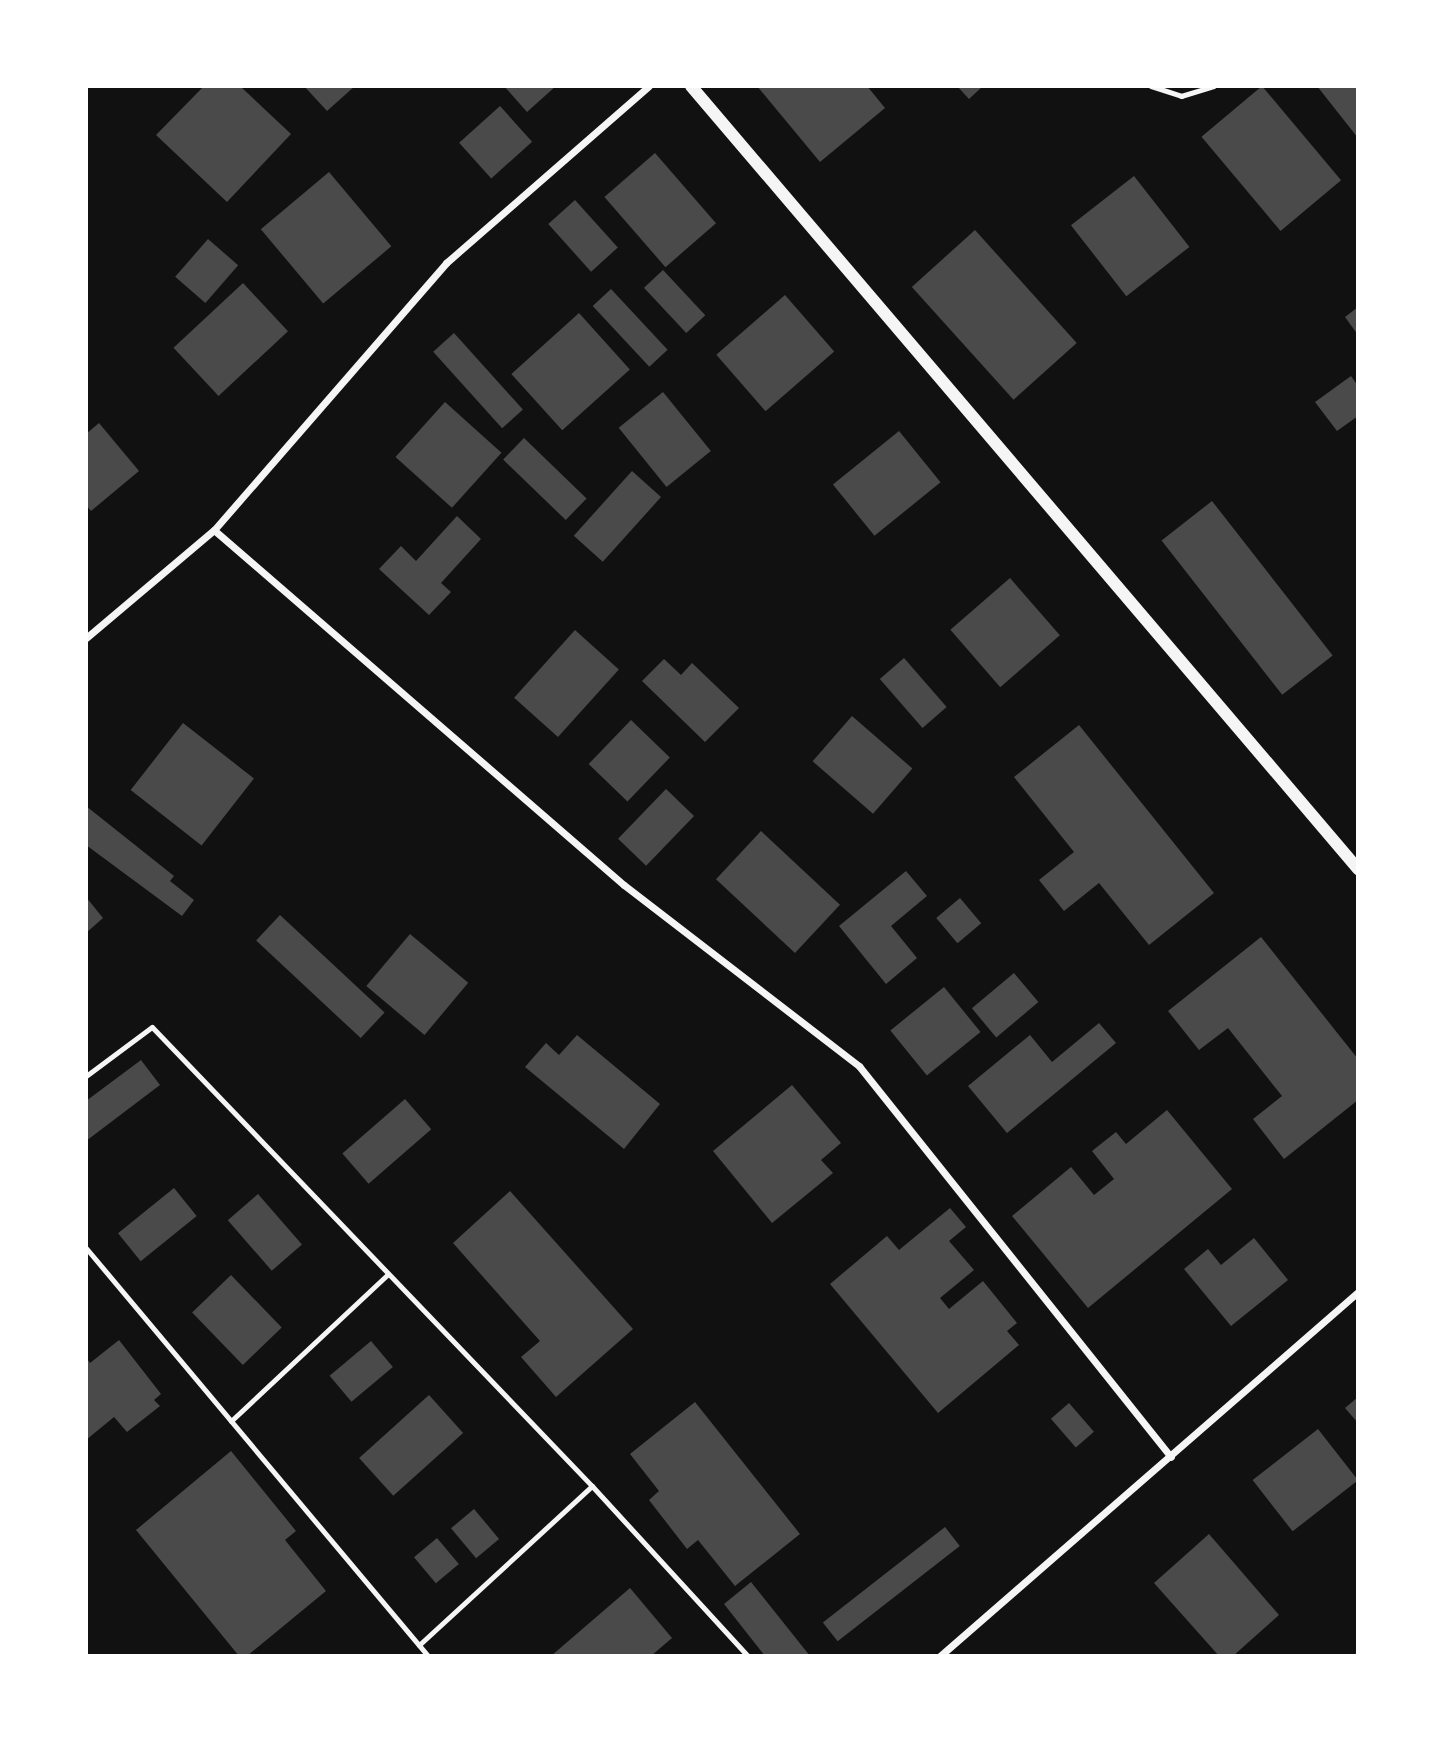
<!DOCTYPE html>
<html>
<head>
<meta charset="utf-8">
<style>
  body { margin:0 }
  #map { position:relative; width:1444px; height:1742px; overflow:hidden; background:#111; font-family:Manrope,sans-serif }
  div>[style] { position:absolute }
  .building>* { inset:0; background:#4a4a4a; transform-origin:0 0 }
  .service>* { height:5px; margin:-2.5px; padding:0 2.5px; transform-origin:2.5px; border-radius:2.5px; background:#f5f5f5 }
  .minor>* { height:7px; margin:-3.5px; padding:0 3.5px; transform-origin:3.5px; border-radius:3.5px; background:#f5f5f5 }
  .tertiary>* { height:12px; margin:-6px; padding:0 6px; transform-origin:6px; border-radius:6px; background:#f5f5f5 }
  span { translate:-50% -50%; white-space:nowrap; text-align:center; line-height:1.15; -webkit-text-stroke:7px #fff; paint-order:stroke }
  .frame { position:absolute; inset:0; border:88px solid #fff; pointer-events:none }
</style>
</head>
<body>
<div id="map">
  <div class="building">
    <div style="clip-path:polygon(204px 86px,240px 86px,291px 134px,227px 202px,156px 135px)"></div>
    <div style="clip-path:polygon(304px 86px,355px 86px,327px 111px)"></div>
    <div style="clip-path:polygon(504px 86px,556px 86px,527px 112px)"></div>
    <div style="clip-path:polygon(757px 86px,867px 86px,885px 108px,820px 162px)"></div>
    <div style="clip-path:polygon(957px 86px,983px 86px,969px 99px)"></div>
    <div style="left:1262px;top:86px;width:123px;height:79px;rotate:50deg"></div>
    <div style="clip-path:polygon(1317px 86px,1358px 86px,1358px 138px)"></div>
    <div style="left:500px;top:106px;width:48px;height:55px;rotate:48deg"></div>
    <div style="left:655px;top:153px;width:93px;height:67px;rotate:49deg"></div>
    <div style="left:329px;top:172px;width:97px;height:89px;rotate:50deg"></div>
    <div style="left:1134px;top:176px;width:90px;height:80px;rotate:52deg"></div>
    <div style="left:575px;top:200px;width:64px;height:36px;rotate:48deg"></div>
    <div style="left:975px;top:230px;width:152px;height:85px;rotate:48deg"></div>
    <div style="left:208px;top:239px;width:40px;height:50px;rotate:41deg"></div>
    <div style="left:663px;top:270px;width:62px;height:26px;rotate:47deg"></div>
    <div style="left:243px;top:283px;width:66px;height:95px;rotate:47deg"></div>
    <div style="left:611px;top:289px;width:83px;height:25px;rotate:47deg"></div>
    <div style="left:785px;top:295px;width:75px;height:91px;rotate:49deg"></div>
    <div style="clip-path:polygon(1358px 307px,1358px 335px,1345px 317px)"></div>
    <div style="left:579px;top:313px;width:76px;height:91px;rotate:48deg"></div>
    <div style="left:454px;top:333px;width:103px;height:28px;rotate:48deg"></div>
    <div style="clip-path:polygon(1351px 376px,1358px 386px,1358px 416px,1337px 431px,1315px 402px)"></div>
    <div style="left:663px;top:392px;width:76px;height:57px;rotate:51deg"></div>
    <div style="left:445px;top:402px;width:76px;height:74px;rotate:42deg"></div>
    <div style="clip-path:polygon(99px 423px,139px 471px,91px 511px,86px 505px,86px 434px)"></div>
    <div style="left:899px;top:431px;width:66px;height:85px;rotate:51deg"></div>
    <div style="left:524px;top:438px;width:87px;height:30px;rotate:44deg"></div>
    <div style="left:632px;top:471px;width:39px;height:87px;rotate:42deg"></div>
    <div style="left:1212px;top:501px;width:196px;height:64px;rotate:52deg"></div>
    <div style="clip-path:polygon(457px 516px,481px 539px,441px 583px,451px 592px,429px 615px,379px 569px,401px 546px,416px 561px)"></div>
    <div style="left:1010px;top:578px;width:76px;height:79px;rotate:49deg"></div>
    <div style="left:575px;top:630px;width:59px;height:91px;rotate:42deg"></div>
    <div style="left:904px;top:658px;width:65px;height:32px;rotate:49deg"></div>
    <div style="clip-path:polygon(664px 659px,681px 675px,692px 663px,739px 708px,705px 742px,642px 681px)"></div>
    <div style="left:852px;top:716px;width:80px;height:60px;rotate:41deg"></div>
    <div style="left:631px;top:720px;width:54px;height:61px;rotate:44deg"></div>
    <div style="left:183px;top:723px;width:90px;height:85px;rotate:38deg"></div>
    <div style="clip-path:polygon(1079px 725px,1214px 893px,1149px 945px,1099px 883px,1064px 911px,1039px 880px,1074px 852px,1014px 777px)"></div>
    <div style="left:666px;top:789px;width:39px;height:69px;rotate:44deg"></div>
    <div style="clip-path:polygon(86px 806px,174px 876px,170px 881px,194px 900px,182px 916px,86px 845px)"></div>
    <div style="left:761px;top:831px;width:108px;height:66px;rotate:43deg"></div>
    <div style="clip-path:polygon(906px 871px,927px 896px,891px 926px,917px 958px,886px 984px,839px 926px)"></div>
    <div style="clip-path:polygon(86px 897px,103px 918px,86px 933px)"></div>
    <div style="left:960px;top:898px;width:33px;height:31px;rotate:50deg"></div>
    <div style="left:280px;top:915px;width:143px;height:35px;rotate:43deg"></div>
    <div style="left:410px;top:934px;width:76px;height:68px;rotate:40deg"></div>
    <div style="clip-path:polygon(1261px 937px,1358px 1059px,1358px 1100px,1284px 1159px,1253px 1119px,1282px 1096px,1228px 1028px,1199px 1050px,1168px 1011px)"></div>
    <div style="left:1014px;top:973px;width:38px;height:55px;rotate:50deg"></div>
    <div style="left:944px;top:987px;width:58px;height:69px;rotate:51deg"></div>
    <div style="clip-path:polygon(1099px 1023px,1116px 1043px,1007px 1133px,968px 1086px,1030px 1035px,1052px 1062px)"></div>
    <div style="clip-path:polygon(577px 1035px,660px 1104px,624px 1149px,525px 1067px,546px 1043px,559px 1055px)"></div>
    <div style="clip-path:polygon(141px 1060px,160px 1085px,86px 1141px,86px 1101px)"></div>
    <div style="clip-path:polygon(792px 1085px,841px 1143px,821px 1160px,833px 1173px,772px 1223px,713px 1151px)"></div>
    <div style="left:405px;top:1099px;width:40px;height:83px;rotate:49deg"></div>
    <div style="clip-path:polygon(1167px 1110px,1232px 1189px,1088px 1308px,1012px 1216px,1071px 1167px,1094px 1195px,1114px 1179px,1092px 1151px,1116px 1132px,1126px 1144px)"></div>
    <div style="left:174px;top:1188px;width:36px;height:72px;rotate:51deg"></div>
    <div style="clip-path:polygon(510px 1191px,633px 1329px,556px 1397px,521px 1357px,540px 1341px,453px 1243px)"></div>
    <div style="left:258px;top:1194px;width:67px;height:40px;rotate:49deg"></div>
    <div style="clip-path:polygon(950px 1208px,966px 1227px,949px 1241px,974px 1270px,940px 1298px,949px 1309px,983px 1281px,1017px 1323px,1007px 1331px,1019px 1345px,938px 1413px,830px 1284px,887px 1236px,899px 1250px)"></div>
    <div style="clip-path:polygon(1254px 1238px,1288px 1280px,1231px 1326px,1184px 1269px,1208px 1249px,1221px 1265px)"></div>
    <div style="left:231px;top:1275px;width:73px;height:54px;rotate:46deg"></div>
    <div style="clip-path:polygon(119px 1340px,161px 1394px,154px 1400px,160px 1406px,127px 1432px,114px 1417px,86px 1440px,86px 1357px,90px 1363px)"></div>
    <div style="left:371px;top:1341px;width:34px;height:54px;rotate:50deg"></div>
    <div style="left:429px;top:1395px;width:51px;height:94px;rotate:48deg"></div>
    <div style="clip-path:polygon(1358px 1397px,1358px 1423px,1345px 1408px)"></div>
    <div style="clip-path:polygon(695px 1402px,800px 1534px,735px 1586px,698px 1540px,687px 1549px,649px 1500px,659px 1491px,630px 1454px)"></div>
    <div style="left:1069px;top:1403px;width:38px;height:24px;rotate:49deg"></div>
    <div style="left:1318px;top:1429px;width:65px;height:83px;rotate:52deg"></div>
    <div style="clip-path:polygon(231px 1451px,296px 1531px,285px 1540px,326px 1591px,247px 1656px,239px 1656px,136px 1530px)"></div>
    <div style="left:474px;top:1509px;width:39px;height:30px;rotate:50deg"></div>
    <div style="left:945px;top:1527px;width:24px;height:155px;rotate:52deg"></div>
    <div style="clip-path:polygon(1209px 1534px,1279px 1615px,1233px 1656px,1219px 1656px,1154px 1583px)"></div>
    <div style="left:437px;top:1538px;width:34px;height:30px;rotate:50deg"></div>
    <div style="clip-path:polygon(751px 1582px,810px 1656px,765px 1656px,724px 1604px)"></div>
    <div style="clip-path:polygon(630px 1588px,672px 1638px,651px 1656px,551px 1656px)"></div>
  </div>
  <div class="service">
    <div style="left:1151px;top:86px;width:32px;rotate:18deg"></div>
    <div style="left:1181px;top:96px;width:34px;rotate:-17deg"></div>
    <div style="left:86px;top:1076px;width:82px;rotate:-36.6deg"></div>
    <div style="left:152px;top:1027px;width:636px;rotate:46.21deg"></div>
    <div style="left:592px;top:1486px;width:231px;rotate:47.5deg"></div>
    <div style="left:86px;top:1248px;width:532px;rotate:50.03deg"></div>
    <div style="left:231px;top:1421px;width:214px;rotate:-43.1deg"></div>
    <div style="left:419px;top:1645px;width:235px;rotate:-42.6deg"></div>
    <div style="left:1356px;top:1656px;width:3px;rotate:-45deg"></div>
  </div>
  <div class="minor">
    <div style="left:214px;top:530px;width:542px;rotate:40.89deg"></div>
    <div style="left:624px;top:885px;width:297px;rotate:37.6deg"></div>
    <div style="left:859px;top:1066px;width:500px;rotate:51.41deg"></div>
    <div style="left:86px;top:638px;width:167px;rotate:-40.2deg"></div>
    <div style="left:214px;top:530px;width:354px;rotate:-49deg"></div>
    <div style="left:446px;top:263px;width:269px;rotate:-41.1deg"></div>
    <div style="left:940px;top:1656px;width:554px;rotate:-41.05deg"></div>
  </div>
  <div class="tertiary">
    <div style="left:691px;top:86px;width:1029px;rotate:49.57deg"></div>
  </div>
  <div class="frame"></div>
</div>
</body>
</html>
